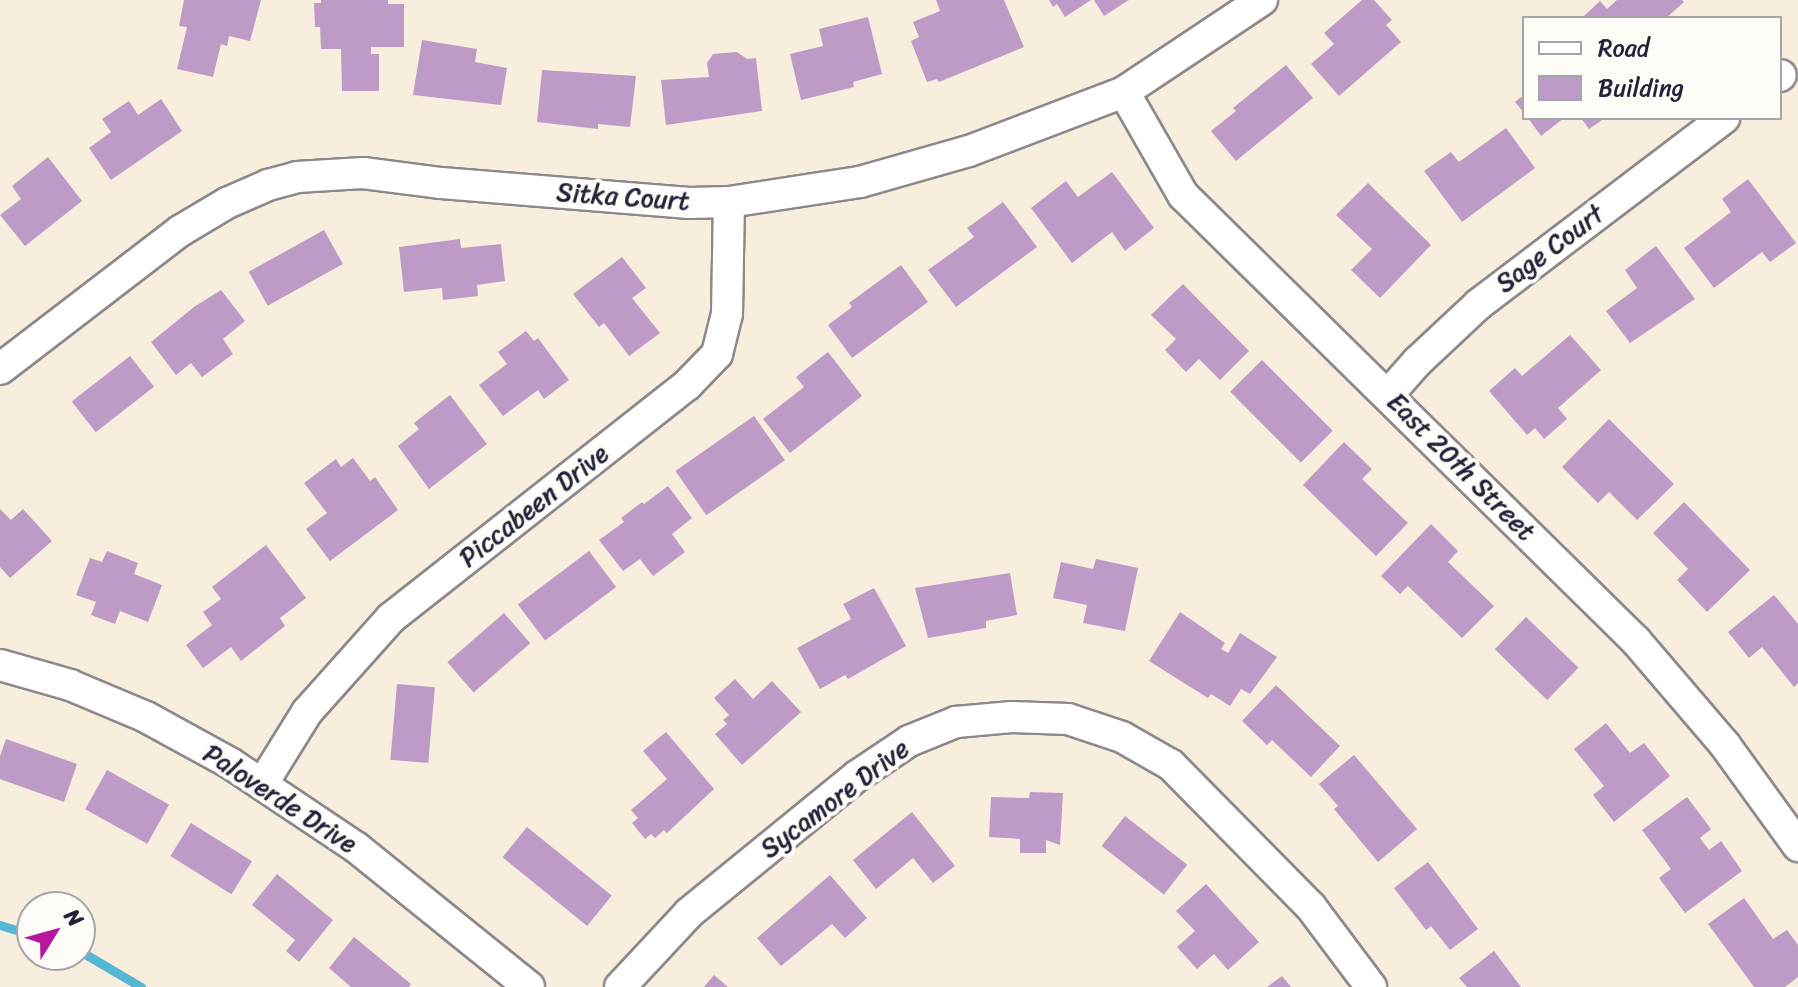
<!DOCTYPE html>
<html>
<head>
<meta charset="utf-8">
<style>
  body { margin:0 }
  #map { position:relative; width:1798px; height:987px; overflow:hidden; background:#f8eedd; font-family:Sriracha,sans-serif }
  div>[style] { position:absolute }
  .stream>* { height:9px; margin:-4.5px; padding:0 4.5px; transform-origin:4.5px; border-radius:4.5px; background:#54b7d3 }
  .building>* { inset:0; background:#bd9bc6; transform-origin:0 0 }
  .roads { filter:drop-shadow(2px 0 #8d888c) drop-shadow(-2px 0 #8d888c) drop-shadow(0 2px #8d888c) drop-shadow(0 -2px #8d888c) }
  .minor>* { height:30px; margin:-15px; padding:0 15px; transform-origin:15px; border-radius:15px; background:#fff }
  span { translate:-50% -50%; white-space:nowrap; text-align:center; line-height:1.15; -webkit-text-stroke:8px #fdfcf7; paint-order:stroke }
  .street-label { font-size:26px; color:#22223b }
  .legend { position:absolute; left:1522px; top:16px; width:260px; height:104px; box-sizing:border-box; background:#fdfcf7; border:2px solid #a5a5ac; margin:0; padding:10px 14px; list-style:none; font-size:24px; color:#22223b }
  .legend li { display:flex; align-items:center; gap:16px; height:40px }
  .legend b { width:40px; border:2px solid #a5a5ac }
  .north { position:absolute; left:16px; top:891px; width:80px; height:80px; box-sizing:border-box; background:#fdfcf7; border:2px solid #a5a5ac; border-radius:50%; rotate:53deg; font-size:22px; font-weight:700; line-height:32px; text-align:center; color:#22223b }
  .north::after { content:''; display:block; margin:auto; width:28px; height:36px; background:#b5179e; clip-path:polygon(50% 0,100% 100%,50% 72%,0 100%) }
</style>
</head>
<body>
<div id="map">
  <div class="stream">
    <div style="left:0;top:925px;width:34px;rotate:17deg"></div>
    <div style="left:80px;top:951px;width:71px;rotate:30.5deg"></div>
  </div>
  <div class="building">
    <div style="clip-path:polygon(184px 0,261px 0,250px 41px,229px 36px,227px 46px,221px 44px,213px 77px,177px 69px,187px 27px,179px 26px)"></div>
    <div style="clip-path:polygon(321px 0,388px 0,388px 4px,404px 4px,404px 47px,371px 47px,371px 54px,379px 54px,379px 91px,342px 91px,341px 49px,321px 49px,320px 27px,315px 27px,314px 3px,321px 3px)"></div>
    <div style="clip-path:polygon(936px 0,1004px 0,1024px 47px,939px 82px,937px 79px,927px 82px,911px 41px,919px 37px,913px 22px,940px 11px)"></div>
    <div style="clip-path:polygon(1049px 0,1091px 0,1065px 17px,1057px 4px,1053px 7px)"></div>
    <div style="clip-path:polygon(1094px 0,1129px 0,1104px 16px)"></div>
    <div style="clip-path:polygon(1362px 0,1374px 0,1392px 20px,1386px 25px,1401px 42px,1339px 96px,1311px 64px,1334px 44px,1324px 33px)"></div>
    <div style="clip-path:polygon(1617px 0,1682px 0,1684px 2px,1666px 18px,1584px 16px,1600px 1px,1607px 9px)"></div>
    <div style="clip-path:polygon(868px 17px,882px 74px,853px 82px,854px 87px,801px 100px,790px 54px,823px 46px,819px 29px)"></div>
    <div style="clip-path:polygon(422px 40px,477px 49px,475px 62px,507px 68px,501px 105px,413px 95px)"></div>
    <div style="clip-path:polygon(737px 52px,747px 59px,756px 58px,762px 111px,666px 125px,661px 80px,709px 77px,707px 63px,713px 54px)"></div>
    <div style="clip-path:polygon(1286px 65px,1313px 98px,1236px 161px,1211px 131px,1236px 111px,1233px 108px)"></div>
    <div style="clip-path:polygon(542px 70px,636px 76px,630px 127px,598px 124px,598px 129px,537px 122px)"></div>
    <div style="clip-path:polygon(1524px 95px,1524px 113px,1515px 102px)"></div>
    <div style="clip-path:polygon(161px 99px,182px 131px,111px 180px,89px 148px,111px 132px,102px 119px,129px 101px,138px 115px)"></div>
    <div style="clip-path:polygon(1528px 118px,1564px 118px,1541px 136px)"></div>
    <div style="clip-path:polygon(1581px 118px,1605px 118px,1589px 129px)"></div>
    <div style="clip-path:polygon(1506px 128px,1535px 168px,1462px 222px,1424px 171px,1451px 152px,1459px 162px)"></div>
    <div style="clip-path:polygon(48px 157px,82px 201px,25px 246px,0 215px,21px 199px,12px 186px)"></div>
    <div style="clip-path:polygon(1112px 172px,1154px 228px,1125px 251px,1112px 232px,1072px 263px,1031px 208px,1066px 181px,1078px 197px)"></div>
    <div style="clip-path:polygon(1748px 179px,1796px 243px,1770px 262px,1762px 252px,1714px 288px,1684px 248px,1731px 212px,1722px 199px)"></div>
    <div style="clip-path:polygon(1368px 183px,1431px 245px,1380px 298px,1351px 270px,1372px 249px,1336px 215px)"></div>
    <div style="clip-path:polygon(1003px 202px,1037px 247px,956px 307px,928px 270px,974px 237px,967px 228px)"></div>
    <div style="left:324px;top:230px;width:39px;height:86px;rotate:61deg"></div>
    <div style="clip-path:polygon(460px 239px,461px 248px,501px 244px,505px 281px,477px 285px,478px 296px,443px 300px,442px 288px,404px 292px,399px 247px)"></div>
    <div style="clip-path:polygon(1656px 246px,1695px 299px,1630px 343px,1606px 311px,1637px 288px,1625px 270px)"></div>
    <div style="clip-path:polygon(622px 257px,646px 288px,632px 298px,660px 333px,629px 356px,604px 323px,599px 327px,573px 294px)"></div>
    <div style="clip-path:polygon(901px 265px,928px 302px,852px 358px,828px 325px,852px 307px,849px 303px)"></div>
    <div style="clip-path:polygon(1183px 284px,1249px 351px,1220px 380px,1199px 359px,1186px 372px,1165px 350px,1176px 339px,1151px 315px)"></div>
    <div style="clip-path:polygon(221px 290px,245px 321px,223px 339px,233px 354px,202px 377px,191px 363px,176px 375px,151px 342px,194px 307px)"></div>
    <div style="clip-path:polygon(526px 331px,534px 341px,538px 338px,569px 380px,544px 399px,538px 390px,503px 416px,479px 385px,507px 364px,498px 352px)"></div>
    <div style="clip-path:polygon(1570px 335px,1601px 370px,1558px 408px,1567px 419px,1544px 439px,1535px 428px,1527px 435px,1489px 391px,1515px 368px,1522px 376px)"></div>
    <div style="clip-path:polygon(828px 352px,862px 396px,790px 453px,763px 419px,804px 387px,796px 377px)"></div>
    <div style="left:130px;top:356px;width:39px;height:74px;rotate:52deg"></div>
    <div style="left:1262px;top:360px;width:100px;height:45px;rotate:45deg"></div>
    <div style="clip-path:polygon(450px 395px,487px 444px,429px 489px,398px 446px,419px 429px,414px 423px)"></div>
    <div style="left:754px;top:416px;width:54px;height:96px;rotate:55deg"></div>
    <div style="clip-path:polygon(1609px 419px,1674px 484px,1637px 520px,1609px 492px,1598px 503px,1562px 467px)"></div>
    <div style="clip-path:polygon(1344px 442px,1372px 469px,1362px 479px,1408px 523px,1376px 556px,1303px 485px)"></div>
    <div style="clip-path:polygon(353px 458px,370px 481px,375px 477px,398px 510px,330px 561px,306px 529px,327px 513px,304px 483px,336px 459px,341px 467px)"></div>
    <div style="clip-path:polygon(668px 486px,692px 518px,672px 534px,685px 552px,653px 576px,640px 559px,623px 571px,599px 540px,624px 522px,621px 518px,642px 502px,644px 504px)"></div>
    <div style="clip-path:polygon(1684px 502px,1750px 570px,1707px 612px,1677px 580px,1688px 569px,1653px 533px)"></div>
    <div style="clip-path:polygon(0 509px,11px 520px,23px 509px,52px 541px,10px 578px,0 567px)"></div>
    <div style="clip-path:polygon(1431px 524px,1458px 551px,1448px 562px,1494px 606px,1462px 638px,1408px 586px,1400px 594px,1381px 576px)"></div>
    <div style="clip-path:polygon(266px 545px,306px 598px,280px 618px,285px 626px,241px 661px,231px 647px,203px 668px,186px 645px,212px 625px,203px 612px,221px 599px,212px 587px)"></div>
    <div style="clip-path:polygon(107px 551px,138px 563px,134px 574px,162px 585px,148px 622px,120px 611px,115px 624px,91px 615px,96px 602px,76px 595px,90px 558px,102px 562px)"></div>
    <div style="left:589px;top:551px;width:45px;height:89px;rotate:53deg"></div>
    <div style="clip-path:polygon(1096px 559px,1138px 568px,1125px 631px,1083px 623px,1087px 605px,1053px 598px,1061px 562px,1093px 569px)"></div>
    <div style="clip-path:polygon(1010px 573px,1017px 615px,986px 621px,986px 628px,928px 638px,915px 588px)"></div>
    <div style="clip-path:polygon(874px 588px,906px 646px,848px 679px,845px 675px,820px 689px,797px 648px,851px 619px,843px 604px)"></div>
    <div style="clip-path:polygon(1774px 595px,1798px 624px,1798px 683px,1794px 687px,1762px 647px,1749px 658px,1728px 632px)"></div>
    <div style="clip-path:polygon(1180px 612px,1225px 643px,1221px 649px,1228px 653px,1240px 633px,1277px 657px,1250px 694px,1241px 689px,1230px 706px,1211px 694px,1208px 698px,1149px 661px)"></div>
    <div style="left:504px;top:613px;width:40px;height:75px;rotate:49deg"></div>
    <div style="left:1526px;top:617px;width:73px;height:45px;rotate:44deg"></div>
    <div style="clip-path:polygon(735px 679px,753px 699px,772px 681px,801px 712px,742px 765px,715px 734px,727px 724px,723px 720px,729px 715px,714px 698px)"></div>
    <div style="left:397px;top:684px;width:38px;height:76px;rotate:5deg"></div>
    <div style="clip-path:polygon(1276px 685px,1340px 746px,1311px 777px,1272px 740px,1267px 745px,1242px 721px)"></div>
    <div style="clip-path:polygon(1606px 723px,1630px 753px,1644px 743px,1670px 776px,1614px 822px,1593px 795px,1604px 786px,1574px 749px)"></div>
    <div style="clip-path:polygon(666px 732px,714px 789px,667px 833px,664px 830px,655px 838px,651px 834px,645px 839px,632px 823px,638px 818px,631px 810px,667px 779px,643px 751px)"></div>
    <div style="clip-path:polygon(6px 739px,77px 764px,64px 802px,0 779px,0 756px)"></div>
    <div style="clip-path:polygon(1354px 755px,1417px 829px,1378px 862px,1334px 809px,1338px 806px,1319px 784px)"></div>
    <div style="left:107px;top:770px;width:71px;height:45px;rotate:29deg"></div>
    <div style="clip-path:polygon(1030px 792px,1063px 793px,1060px 845px,1046px 840px,1046px 853px,1020px 853px,1020px 839px,989px 837px,991px 797px,1029px 798px)"></div>
    <div style="clip-path:polygon(1687px 797px,1711px 829px,1700px 838px,1709px 850px,1721px 841px,1742px 871px,1685px 913px,1659px 878px,1671px 869px,1642px 830px)"></div>
    <div style="clip-path:polygon(912px 812px,955px 866px,933px 883px,913px 858px,876px 889px,853px 860px)"></div>
    <div style="left:1125px;top:816px;width:79px;height:38px;rotate:38deg"></div>
    <div style="left:191px;top:823px;width:72px;height:39px;rotate:32deg"></div>
    <div style="left:527px;top:827px;width:109px;height:39px;rotate:39deg"></div>
    <div style="clip-path:polygon(1428px 862px,1478px 929px,1450px 950px,1431px 926px,1426px 930px,1394px 888px)"></div>
    <div style="clip-path:polygon(277px 874px,333px 920px,299px 962px,286px 951px,295px 940px,252px 905px)"></div>
    <div style="clip-path:polygon(830px 875px,867px 918px,845px 938px,832px 924px,781px 966px,757px 938px)"></div>
    <div style="clip-path:polygon(1206px 884px,1259px 942px,1228px 970px,1214px 954px,1197px 969px,1177px 947px,1195px 931px,1176px 911px)"></div>
    <div style="clip-path:polygon(1744px 898px,1773px 939px,1787px 930px,1798px 945px,1798px 977px,1785px 987px,1754px 987px,1708px 924px)"></div>
    <div style="clip-path:polygon(354px 937px,411px 984px,409px 987px,351px 987px,329px 968px)"></div>
    <div style="clip-path:polygon(1494px 951px,1521px 987px,1467px 987px,1459px 978px)"></div>
    <div style="clip-path:polygon(714px 975px,728px 987px,704px 987px)"></div>
    <div style="clip-path:polygon(1282px 976px,1291px 987px,1267px 987px)"></div>
  </div>
  <div class="roads">
    <div class="minor">
      <div style="left:1780px;top:76px;width:1px;rotate:-45deg"></div>
      <div style="left:1124px;top:92px;width:119px;rotate:60.2deg"></div>
      <div style="left:1183px;top:195px;width:636px;rotate:44.55deg"></div>
      <div style="left:1636px;top:641px;width:137px;rotate:49.4deg"></div>
      <div style="left:1725px;top:745px;width:125px;rotate:54.1deg"></div>
      <div style="left:0;top:369px;width:227px;rotate:-37.5deg"></div>
      <div style="left:180px;top:231px;width:55px;rotate:-30.8deg"></div>
      <div style="left:227px;top:203px;width:45px;rotate:-23.7deg"></div>
      <div style="left:268px;top:185px;width:30px;rotate:-15deg"></div>
      <div style="left:297px;top:177px;width:66px;rotate:-3.5deg"></div>
      <div style="left:363px;top:173px;width:79px;rotate:7.3deg"></div>
      <div style="left:441px;top:183px;width:249px;rotate:4.6deg"></div>
      <div style="left:689px;top:203px;width:40px;rotate:-1.4deg"></div>
      <div style="left:729px;top:202px;width:133px;rotate:-8.7deg"></div>
      <div style="left:860px;top:182px;width:113px;rotate:-15.9deg"></div>
      <div style="left:969px;top:151px;width:166px;rotate:-20.8deg"></div>
      <div style="left:1124px;top:92px;width:166px;rotate:-33.7deg"></div>
      <div style="left:1388px;top:395px;width:44px;rotate:-48.7deg"></div>
      <div style="left:1417px;top:362px;width:85px;rotate:-43.1deg"></div>
      <div style="left:1479px;top:304px;width:308px;rotate:-37.2deg"></div>
      <div style="left:0;top:665px;width:73px;rotate:15.9deg"></div>
      <div style="left:70px;top:685px;width:82px;rotate:22.8deg"></div>
      <div style="left:146px;top:717px;width:96px;rotate:28.7deg"></div>
      <div style="left:230px;top:763px;width:153px;rotate:33.8deg"></div>
      <div style="left:357px;top:848px;width:221px;rotate:38.9deg"></div>
      <div style="left:263px;top:783px;width:84px;rotate:-58.2deg"></div>
      <div style="left:307px;top:712px;width:126px;rotate:-48.2deg"></div>
      <div style="left:391px;top:618px;width:377px;rotate:-38.2deg"></div>
      <div style="left:687px;top:385px;width:43px;rotate:-45.9deg"></div>
      <div style="left:717px;top:354px;width:41px;rotate:-76deg"></div>
      <div style="left:727px;top:314px;width:112px;rotate:-89deg"></div>
      <div style="left:620px;top:987px;width:101px;rotate:-47deg"></div>
      <div style="left:689px;top:913px;width:217px;rotate:-39.2deg"></div>
      <div style="left:857px;top:776px;width:63px;rotate:-33.9deg"></div>
      <div style="left:909px;top:741px;width:51px;rotate:-22deg"></div>
      <div style="left:956px;top:722px;width:56px;rotate:-5.1deg"></div>
      <div style="left:1012px;top:717px;width:56px;rotate:2deg"></div>
      <div style="left:1068px;top:719px;width:57px;rotate:18.4deg"></div>
      <div style="left:1122px;top:737px;width:56px;rotate:29.7deg"></div>
      <div style="left:1171px;top:765px;width:199px;rotate:45.4deg"></div>
      <div style="left:1311px;top:907px;width:100px;rotate:53.1deg"></div>
    </div>
  </div>
  <div class="street-label">
    <span style="left:623px;top:197px;rotate:4deg">Sitka Court</span>
    <span style="left:1550px;top:249px;rotate:-37deg">Sage Court</span>
    <span style="left:1461px;top:467px;rotate:45deg">East 20th Street</span>
    <span style="left:534px;top:506px;rotate:-38deg">Piccabeen Drive</span>
    <span style="left:280px;top:799px;rotate:33deg">Paloverde Drive</span>
    <span style="left:835px;top:799px;rotate:-37deg">Sycamore Drive</span>
  </div>
  <ul class="legend">
  <li><b style="height:10px;background:#fff"></b>Road</li>
  <li><b style="height:22px;background:#bd9bc6"></b>Building</li>
  </ul>
  <div class="north">N</div>
</div>
</body>
</html>
